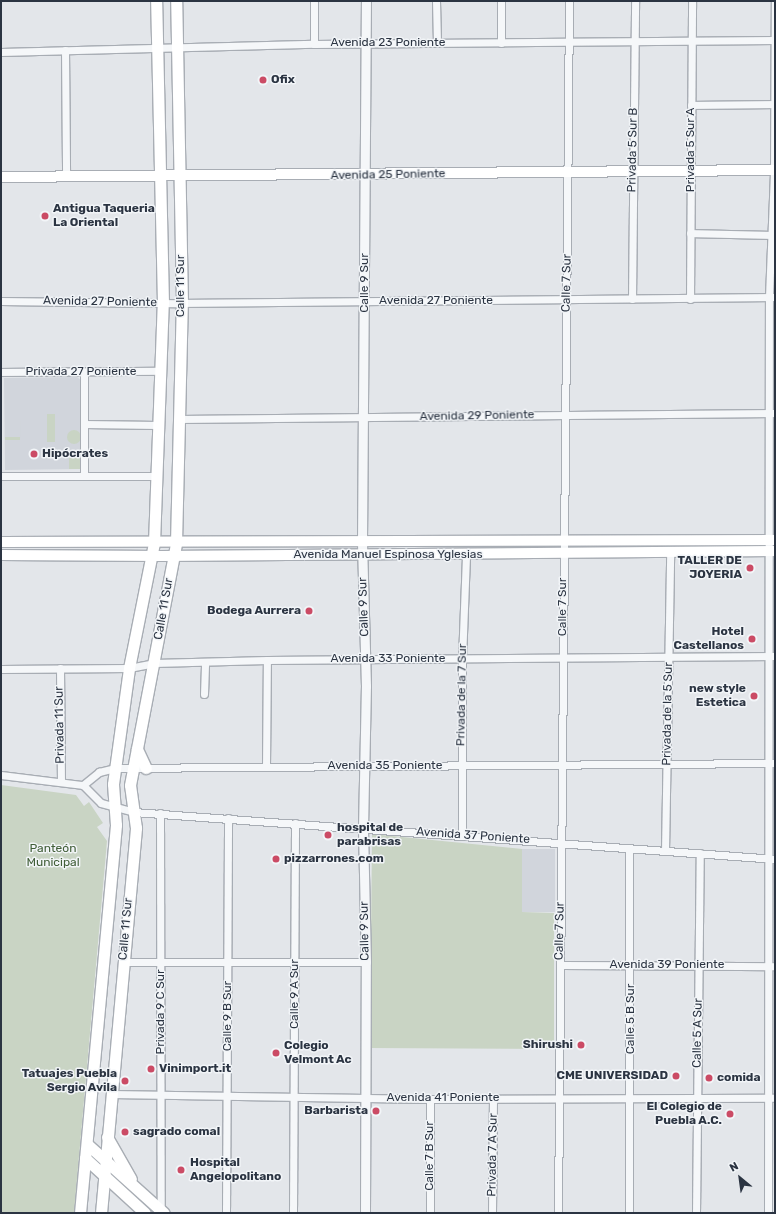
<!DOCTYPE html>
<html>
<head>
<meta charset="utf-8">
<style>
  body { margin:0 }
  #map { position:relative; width:776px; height:1214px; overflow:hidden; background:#e3e6ea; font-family:Rubik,sans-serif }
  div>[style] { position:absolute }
  .built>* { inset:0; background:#d1d5dc; transform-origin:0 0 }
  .green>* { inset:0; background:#c9d4c4; transform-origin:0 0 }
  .round { border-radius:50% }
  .roads { filter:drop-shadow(1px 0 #a8adb4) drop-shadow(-1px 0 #a8adb4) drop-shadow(0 1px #a8adb4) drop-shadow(0 -1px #a8adb4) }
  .minor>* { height:7px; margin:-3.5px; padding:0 3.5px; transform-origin:3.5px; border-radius:3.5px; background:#f5f7f9 }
  .tertiary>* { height:9px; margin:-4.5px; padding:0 4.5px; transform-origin:4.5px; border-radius:4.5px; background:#f5f7f9 }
  .secondary>* { height:10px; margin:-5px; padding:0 5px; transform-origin:5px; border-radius:5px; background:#fff }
  .primary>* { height:11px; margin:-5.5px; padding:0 5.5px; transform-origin:5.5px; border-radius:5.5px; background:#fff }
  .dots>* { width:11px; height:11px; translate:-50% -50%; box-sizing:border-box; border:2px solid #f2f5f8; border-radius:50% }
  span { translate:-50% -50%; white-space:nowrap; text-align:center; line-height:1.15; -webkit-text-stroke:3px #f2f5f8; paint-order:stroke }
  .street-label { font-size:12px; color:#2b3442 }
  .poi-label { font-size:12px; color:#2b3442; font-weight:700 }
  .left { translate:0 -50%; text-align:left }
  .right { translate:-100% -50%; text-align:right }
  .park-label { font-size:12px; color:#415e38 }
  .frame { position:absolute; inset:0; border:2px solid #2b3442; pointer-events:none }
  .north { position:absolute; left:720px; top:1158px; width:40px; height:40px; -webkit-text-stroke:3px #f2f5f8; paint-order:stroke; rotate:331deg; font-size:11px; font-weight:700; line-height:16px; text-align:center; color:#2b3442 }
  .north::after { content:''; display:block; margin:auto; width:14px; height:18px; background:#2b3442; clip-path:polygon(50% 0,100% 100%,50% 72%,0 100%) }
</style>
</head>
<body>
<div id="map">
  <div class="built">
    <div style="clip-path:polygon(77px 377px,82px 381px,82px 469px,5px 470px,4px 378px)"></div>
    <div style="left:522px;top:849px;width:33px;height:63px"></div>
  </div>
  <div class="green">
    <div style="clip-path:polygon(21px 379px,20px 440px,5px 440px,5px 437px,20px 437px)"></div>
    <div style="left:47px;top:414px;width:8px;height:28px"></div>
    <div class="round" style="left:67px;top:430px;width:14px;height:14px"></div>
    <div style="left:69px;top:458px;width:13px;height:11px"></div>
    <div style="clip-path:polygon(1px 785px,76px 795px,84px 806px,89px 802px,103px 823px,97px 827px,107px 841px,74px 1213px,1px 1213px)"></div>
    <div style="clip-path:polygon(372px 834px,522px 849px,522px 912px,554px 913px,554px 1049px,370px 1048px)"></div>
  </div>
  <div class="roads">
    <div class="minor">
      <div style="left:436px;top:1px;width:42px;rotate:88.6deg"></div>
      <div style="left:501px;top:1px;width:42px;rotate:90deg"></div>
      <div style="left:314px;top:44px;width:43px;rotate:-90deg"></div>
      <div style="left:65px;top:50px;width:125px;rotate:89.5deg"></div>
      <div style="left:1px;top:52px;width:313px;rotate:-1.5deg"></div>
      <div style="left:314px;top:44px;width:461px;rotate:-0.5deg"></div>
      <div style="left:691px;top:105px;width:84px;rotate:-0.7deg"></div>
      <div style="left:690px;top:233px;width:80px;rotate:1.4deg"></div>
      <div style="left:632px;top:299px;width:298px;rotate:-89.4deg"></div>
      <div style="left:690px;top:299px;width:298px;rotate:-89.6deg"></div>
      <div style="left:1px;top:301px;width:176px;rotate:0.7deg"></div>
      <div style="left:177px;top:303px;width:598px;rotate:-0.57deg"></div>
      <div style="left:1px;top:372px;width:159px;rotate:-0.4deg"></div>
      <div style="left:84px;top:372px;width:104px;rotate:90deg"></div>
      <div style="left:179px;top:419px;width:596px;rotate:-0.58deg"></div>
      <div style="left:84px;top:424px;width:74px;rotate:0.8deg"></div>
      <div style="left:1px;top:476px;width:156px"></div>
      <div style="left:60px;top:668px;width:113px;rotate:89.5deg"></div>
      <div style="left:1px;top:669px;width:128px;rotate:-0.4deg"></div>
      <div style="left:129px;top:668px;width:25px;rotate:-11deg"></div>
      <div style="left:154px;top:663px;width:113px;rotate:-1.5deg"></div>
      <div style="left:267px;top:660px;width:508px;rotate:-0.45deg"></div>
      <div style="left:204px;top:694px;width:32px;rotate:-88deg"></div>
      <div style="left:266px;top:766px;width:106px;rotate:-89.5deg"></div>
      <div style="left:1px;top:775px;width:83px;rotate:7deg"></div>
      <div style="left:83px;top:785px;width:25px;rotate:45deg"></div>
      <div style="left:101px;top:803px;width:34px;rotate:15deg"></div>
      <div style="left:134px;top:812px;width:643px;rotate:4.19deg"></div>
      <div style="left:83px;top:785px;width:21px;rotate:-39deg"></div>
      <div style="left:99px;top:772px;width:16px;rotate:-14deg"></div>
      <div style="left:115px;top:768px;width:660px;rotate:-0.43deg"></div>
      <div style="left:160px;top:813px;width:397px;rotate:89.9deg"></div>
      <div style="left:462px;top:836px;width:176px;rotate:-90deg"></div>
      <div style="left:462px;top:660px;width:106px;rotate:-87.8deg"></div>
      <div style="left:665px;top:851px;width:298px;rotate:-89deg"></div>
      <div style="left:123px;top:962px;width:243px"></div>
      <div style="left:560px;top:965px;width:215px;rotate:0.3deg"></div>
      <div style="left:111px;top:1094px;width:319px;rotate:0.9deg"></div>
      <div style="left:430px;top:1099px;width:345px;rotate:-0.2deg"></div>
      <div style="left:430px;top:1099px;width:114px;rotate:90deg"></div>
      <div style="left:226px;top:1213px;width:395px;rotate:-89.7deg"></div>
      <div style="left:293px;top:1213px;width:390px;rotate:-89.7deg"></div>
      <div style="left:492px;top:1213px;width:115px;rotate:-89.5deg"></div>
      <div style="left:558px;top:1213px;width:1212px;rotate:-89.48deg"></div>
      <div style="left:629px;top:1213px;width:365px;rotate:-90deg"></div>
      <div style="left:696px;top:1213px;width:360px;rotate:-89.4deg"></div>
      <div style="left:768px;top:1213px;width:916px;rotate:-89.94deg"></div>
      <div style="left:769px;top:297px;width:127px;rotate:-87.7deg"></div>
      <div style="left:774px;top:170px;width:169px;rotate:-89.7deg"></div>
    </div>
    <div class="tertiary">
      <div style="left:365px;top:1213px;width:251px;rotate:-89.8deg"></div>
      <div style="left:366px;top:962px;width:134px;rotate:-91.3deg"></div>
      <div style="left:363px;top:828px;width:142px;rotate:-88.8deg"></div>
      <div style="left:366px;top:686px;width:144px;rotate:-91.6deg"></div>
      <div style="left:362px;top:542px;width:541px;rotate:-89.58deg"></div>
    </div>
    <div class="secondary">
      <div style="left:1px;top:177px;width:774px;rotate:-0.52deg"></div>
      <div style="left:1px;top:542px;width:774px;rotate:-0.15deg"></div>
      <div style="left:1px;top:555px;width:161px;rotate:0.4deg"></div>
      <div style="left:162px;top:556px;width:613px;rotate:-0.47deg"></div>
    </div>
    <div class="primary">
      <div style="left:137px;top:749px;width:21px;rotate:65deg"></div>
      <div style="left:107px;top:1137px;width:48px;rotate:60.3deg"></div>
      <div style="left:87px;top:1144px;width:103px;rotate:41.9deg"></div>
      <div style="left:85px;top:1158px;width:81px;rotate:42.5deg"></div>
      <div style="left:80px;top:1213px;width:390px;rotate:-84.7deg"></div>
      <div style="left:116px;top:825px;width:41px;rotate:-94.2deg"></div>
      <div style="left:113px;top:784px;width:117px;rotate:-82.1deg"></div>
      <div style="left:129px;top:668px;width:127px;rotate:-78.7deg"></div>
      <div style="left:154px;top:543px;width:240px;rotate:-87.9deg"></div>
      <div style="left:163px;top:303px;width:302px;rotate:-91.3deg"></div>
      <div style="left:101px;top:1213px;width:387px;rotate:-84.8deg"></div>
      <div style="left:136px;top:828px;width:43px;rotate:-97.9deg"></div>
      <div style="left:130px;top:785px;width:246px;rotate:-79.2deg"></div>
      <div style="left:176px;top:543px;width:240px;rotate:-88.6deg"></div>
      <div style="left:182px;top:303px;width:302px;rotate:-91.1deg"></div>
    </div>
  </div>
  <div class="dots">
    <div style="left:263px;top:80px;background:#cb4b65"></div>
    <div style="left:45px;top:216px;background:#cb4b65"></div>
    <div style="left:34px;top:454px;background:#cb4b65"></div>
    <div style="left:750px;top:568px;background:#cb4b65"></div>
    <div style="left:309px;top:611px;background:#cb4b65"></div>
    <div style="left:752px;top:639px;background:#cb4b65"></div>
    <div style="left:754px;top:696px;background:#cb4b65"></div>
    <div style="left:328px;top:835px;background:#cb4b65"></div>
    <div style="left:276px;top:859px;background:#cb4b65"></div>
    <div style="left:581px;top:1045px;background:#cb4b65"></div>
    <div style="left:276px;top:1053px;background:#cb4b65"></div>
    <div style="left:151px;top:1069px;background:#cb4b65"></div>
    <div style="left:676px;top:1076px;background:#cb4b65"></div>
    <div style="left:709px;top:1078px;background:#cb4b65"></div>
    <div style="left:125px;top:1081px;background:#cb4b65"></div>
    <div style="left:376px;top:1111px;background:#cb4b65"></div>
    <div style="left:730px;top:1114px;background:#cb4b65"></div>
    <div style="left:125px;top:1132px;background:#cb4b65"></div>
    <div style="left:181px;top:1170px;background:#cb4b65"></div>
  </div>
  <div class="street-label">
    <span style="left:388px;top:43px">Avenida 23 Poniente</span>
    <span style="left:633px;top:150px;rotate:-89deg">Privada 5 Sur B</span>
    <span style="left:691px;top:150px;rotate:-90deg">Privada 5 Sur A</span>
    <span style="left:388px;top:175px;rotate:-1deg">Avenida 25 Poniente</span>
    <span style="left:365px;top:283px;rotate:-90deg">Calle 9 Sur</span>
    <span style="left:567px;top:283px;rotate:-89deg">Calle 7 Sur</span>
    <span style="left:181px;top:286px;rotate:-90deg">Calle 11 Sur</span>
    <span style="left:436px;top:301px">Avenida 27 Poniente</span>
    <span style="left:100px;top:302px;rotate:1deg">Avenida 27 Poniente</span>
    <span style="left:81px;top:372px">Privada 27 Poniente</span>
    <span style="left:477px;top:416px;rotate:-1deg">Avenida 29 Poniente</span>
    <span style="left:388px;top:555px">Avenida Manuel Espinosa Yglesias</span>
    <span style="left:364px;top:607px;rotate:-92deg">Calle 9 Sur</span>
    <span style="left:563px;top:607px;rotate:-90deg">Calle 7 Sur</span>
    <span style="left:164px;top:609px;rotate:-80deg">Calle 11 Sur</span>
    <span style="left:388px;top:659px">Avenida 33 Poniente</span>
    <span style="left:462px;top:695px;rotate:-89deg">Privada de la 7 Sur</span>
    <span style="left:668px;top:714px;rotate:-89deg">Privada de la 5 Sur</span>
    <span style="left:60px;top:725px;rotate:-91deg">Privada 11 Sur</span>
    <span style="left:385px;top:766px">Avenida 35 Poniente</span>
    <span style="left:473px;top:836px;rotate:4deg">Avenida 37 Poniente</span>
    <span style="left:126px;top:929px;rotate:-85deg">Calle 11 Sur</span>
    <span style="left:365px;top:931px;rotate:-91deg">Calle 9 Sur</span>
    <span style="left:560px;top:931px;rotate:-89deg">Calle 7 Sur</span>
    <span style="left:667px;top:965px">Avenida 39 Poniente</span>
    <span style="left:295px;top:994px;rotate:-90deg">Calle 9 A Sur</span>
    <span style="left:161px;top:1012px;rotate:-90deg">Privada 9 C Sur</span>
    <span style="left:228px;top:1016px;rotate:-90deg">Calle 9 B Sur</span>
    <span style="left:631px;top:1019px;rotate:-90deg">Calle 5 B Sur</span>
    <span style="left:698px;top:1033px;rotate:-89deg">Calle 5 A Sur</span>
    <span style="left:443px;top:1098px">Avenida 41 Poniente</span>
    <span style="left:493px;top:1155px;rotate:-89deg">Privada 7 A Sur</span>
    <span style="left:430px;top:1156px;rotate:-90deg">Calle 7 B Sur</span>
  </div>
  <div class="poi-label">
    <span class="left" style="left:271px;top:80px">Ofix</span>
    <span class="left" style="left:53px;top:216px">Antigua Taqueria<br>La Oriental</span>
    <span class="left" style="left:42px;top:454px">Hipócrates</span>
    <span class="right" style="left:742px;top:568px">TALLER DE<br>JOYERIA</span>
    <span class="right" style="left:301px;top:611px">Bodega Aurrera</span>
    <span class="right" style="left:744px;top:639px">Hotel<br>Castellanos</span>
    <span class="right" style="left:746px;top:696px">new style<br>Estetica</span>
    <span class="left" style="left:337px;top:835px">hospital de<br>parabrisas</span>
    <span class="left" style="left:284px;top:859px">pizzarrones.com</span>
    <span class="right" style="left:573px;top:1045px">Shirushi</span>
    <span class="left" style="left:284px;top:1053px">Colegio<br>Velmont Ac</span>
    <span class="left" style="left:159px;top:1069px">Vinimport.it</span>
    <span class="right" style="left:117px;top:1081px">Tatuajes Puebla<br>Sergio Avila</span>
    <span class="right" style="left:668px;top:1076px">CME UNIVERSIDAD</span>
    <span class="left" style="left:717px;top:1078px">comida</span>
    <span class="right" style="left:722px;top:1114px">El Colegio de<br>Puebla A.C.</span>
    <span class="right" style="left:368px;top:1111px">Barbarista</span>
    <span class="left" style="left:133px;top:1132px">sagrado comal</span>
    <span class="left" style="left:190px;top:1170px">Hospital<br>Angelopolitano</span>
  </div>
  <div class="park-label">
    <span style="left:53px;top:856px">Panteón<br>Municipal</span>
  </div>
  <div class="frame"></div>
  <div class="north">N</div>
</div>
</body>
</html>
